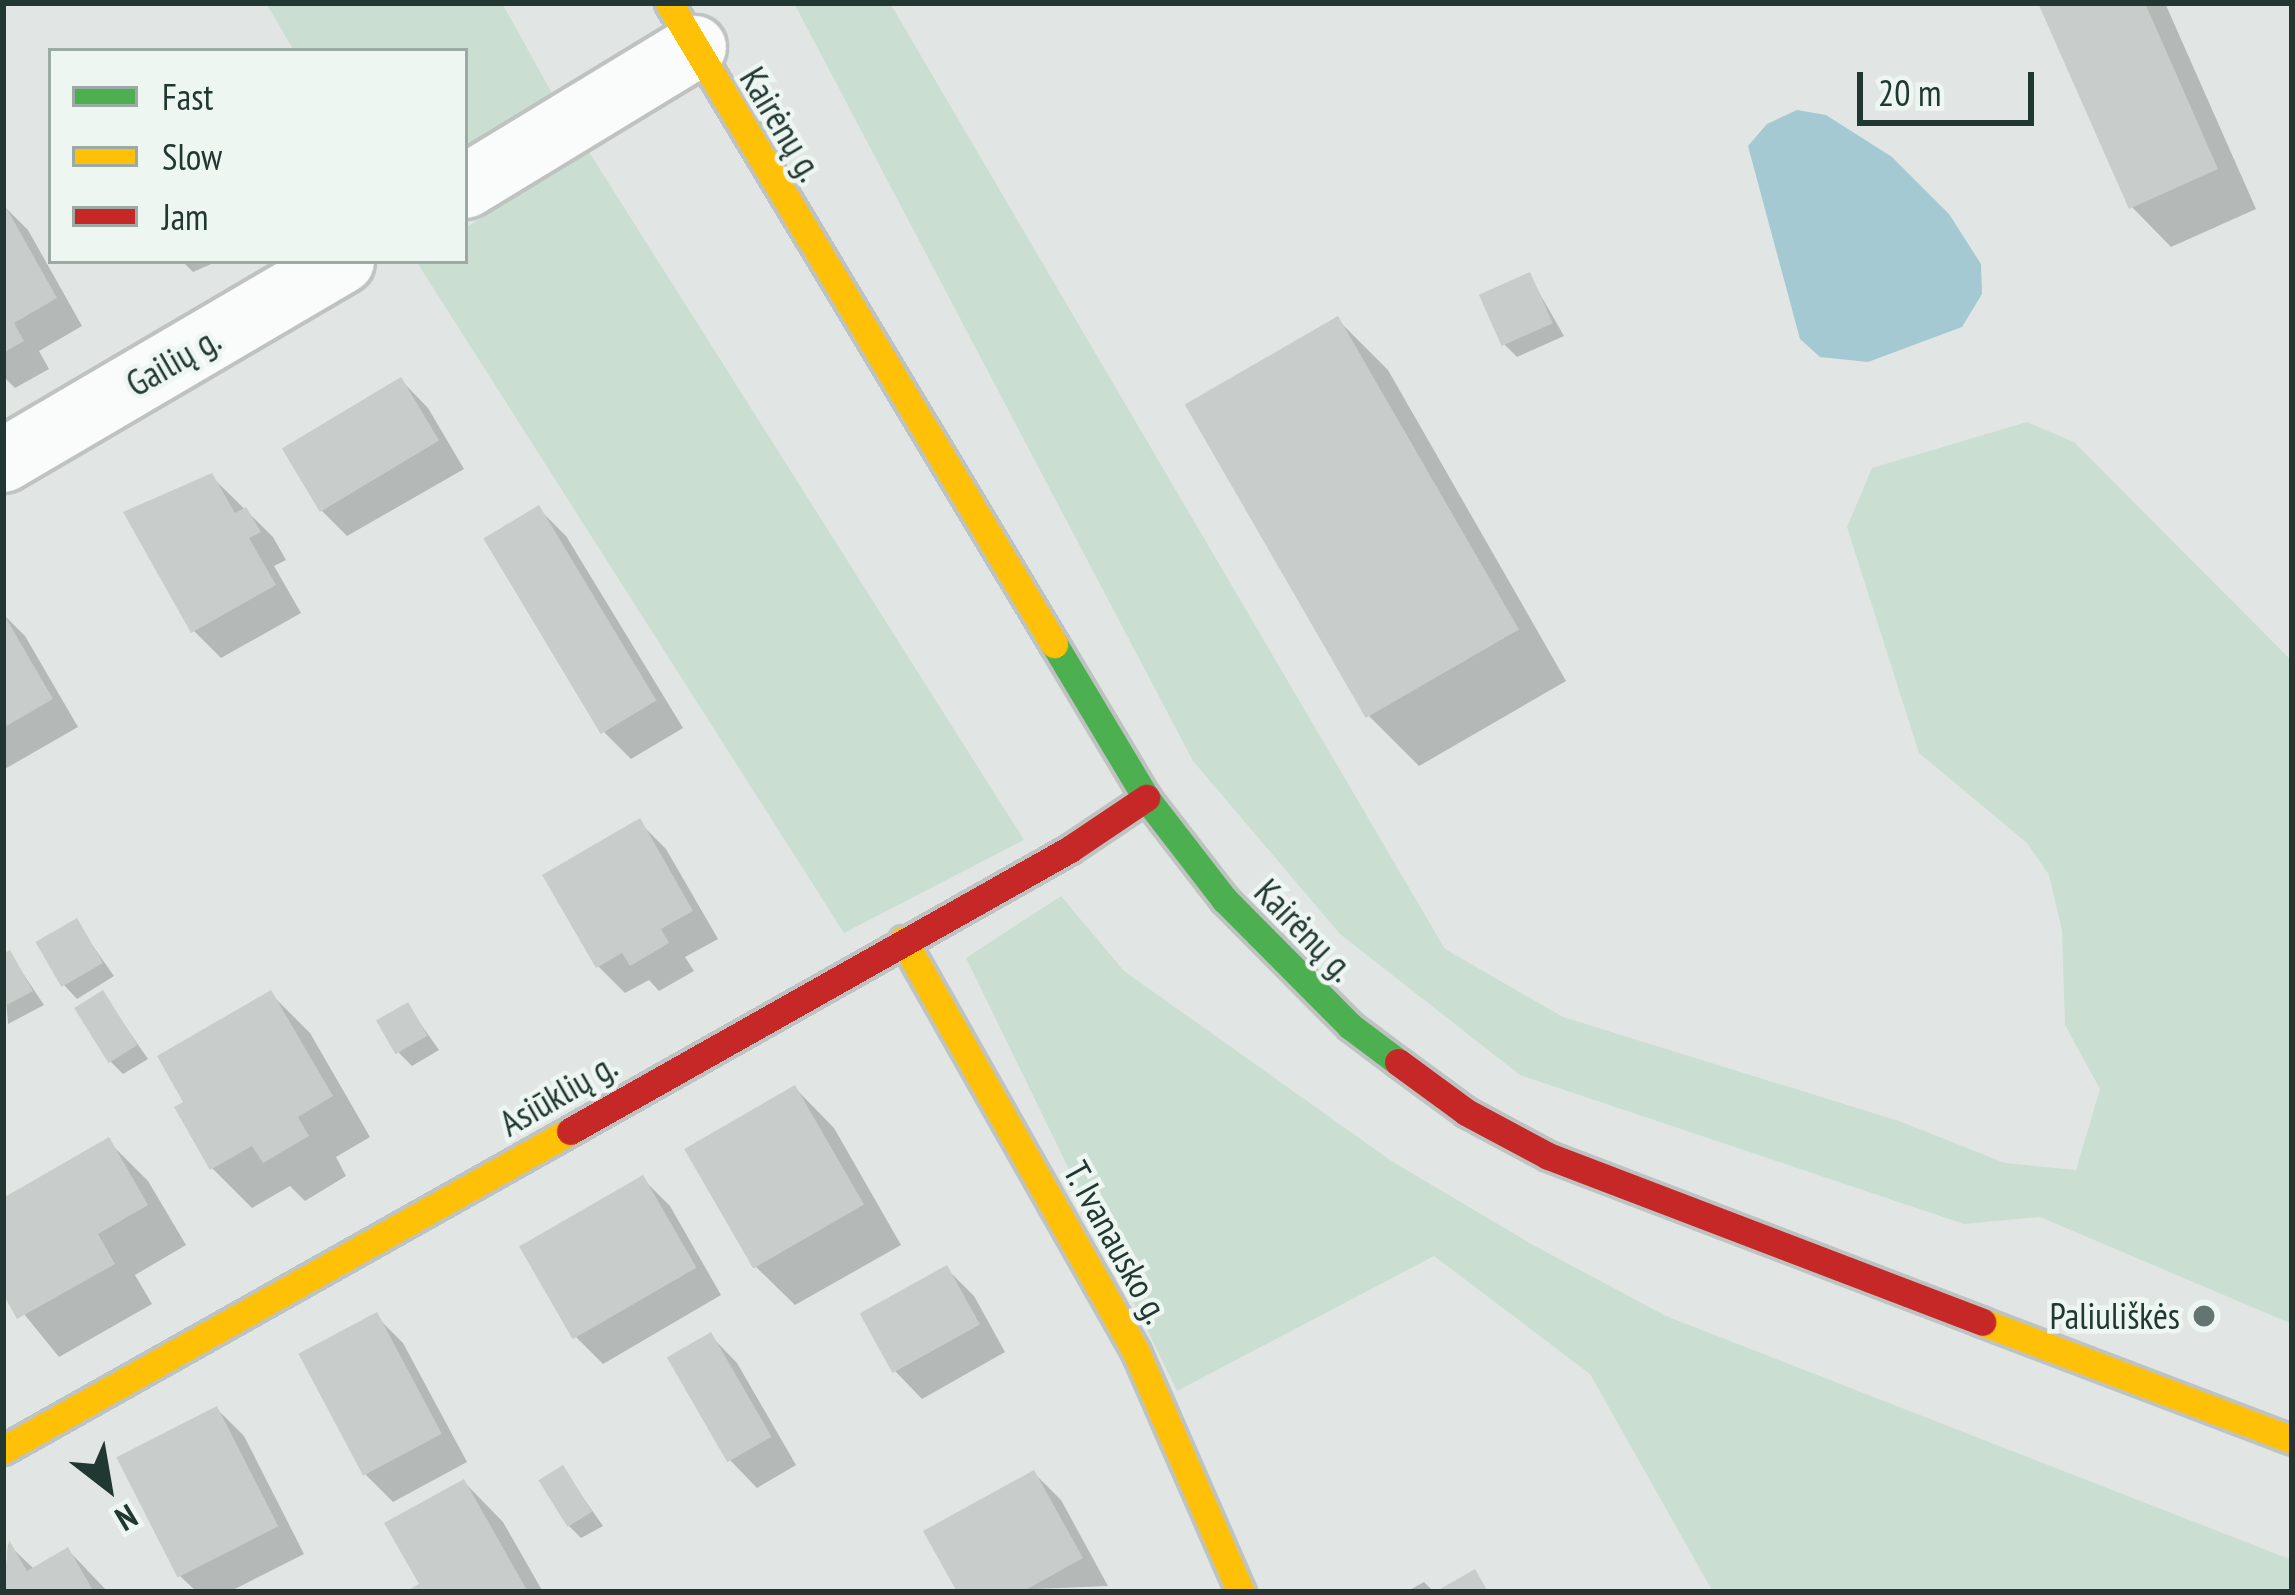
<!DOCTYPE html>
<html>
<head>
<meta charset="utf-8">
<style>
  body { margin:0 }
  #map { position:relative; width:2295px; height:1595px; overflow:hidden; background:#e1e6e4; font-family:"PT Sans Narrow",sans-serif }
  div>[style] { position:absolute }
  .green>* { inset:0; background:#cbded2 }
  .water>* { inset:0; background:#a4c9d2 }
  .shadow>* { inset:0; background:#0003 }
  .building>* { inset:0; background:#c8cdcb; transform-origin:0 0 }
  .roads { filter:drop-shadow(3px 0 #bec3c1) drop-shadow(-3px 0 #bec3c1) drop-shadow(0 3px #bec3c1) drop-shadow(0 -3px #bec3c1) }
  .street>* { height:63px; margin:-31.5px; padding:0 31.5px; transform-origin:31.5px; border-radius:31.5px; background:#fafbfb }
  .fast>* { height:27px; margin:-13.5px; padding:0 13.5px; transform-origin:13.5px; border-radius:13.5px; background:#4caf50 }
  .slow>* { height:27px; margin:-13.5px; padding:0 13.5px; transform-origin:13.5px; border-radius:13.5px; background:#ffc107 }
  .jam>* { height:27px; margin:-13.5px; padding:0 13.5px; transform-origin:13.5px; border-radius:13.5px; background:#c62828 }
  .dots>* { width:33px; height:33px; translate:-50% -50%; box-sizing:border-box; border:6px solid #eef6f2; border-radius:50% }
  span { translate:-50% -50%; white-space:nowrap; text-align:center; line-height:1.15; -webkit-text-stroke:9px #eef6f2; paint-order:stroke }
  .street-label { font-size:36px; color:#213732 }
  .poi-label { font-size:36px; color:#213732 }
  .right { translate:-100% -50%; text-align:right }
  .frame { position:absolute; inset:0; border:6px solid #213732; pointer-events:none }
  .legend { position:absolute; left:48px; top:48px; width:420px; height:216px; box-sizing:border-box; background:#eef6f2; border:3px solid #9caaa5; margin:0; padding:15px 21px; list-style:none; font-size:36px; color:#213732 }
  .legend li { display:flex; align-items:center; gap:24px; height:60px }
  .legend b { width:60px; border:3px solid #9caaa5 }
  .north { position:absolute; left:48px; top:1427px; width:120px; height:120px; -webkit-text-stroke:9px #eef6f2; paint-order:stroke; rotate:149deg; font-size:33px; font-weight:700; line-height:48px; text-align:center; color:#213732 }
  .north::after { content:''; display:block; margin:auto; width:42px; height:54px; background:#213732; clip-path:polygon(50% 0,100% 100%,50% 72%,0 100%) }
  .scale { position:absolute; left:1857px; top:72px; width:177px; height:54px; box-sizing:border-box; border:6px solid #213732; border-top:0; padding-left:15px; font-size:36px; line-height:42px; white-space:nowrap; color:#213732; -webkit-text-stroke:9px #eef6f2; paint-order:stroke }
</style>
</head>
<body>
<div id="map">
  <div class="green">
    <div style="clip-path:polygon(266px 3px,502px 3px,553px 95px,465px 151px,465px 51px,294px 51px)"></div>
    <div style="clip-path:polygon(794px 3px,890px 3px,1445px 949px,1563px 1017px,1899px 1121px,2005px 1163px,2076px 1170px,2100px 1089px,2065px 1025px,2062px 931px,2049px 875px,2027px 843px,1919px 753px,1847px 527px,1872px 468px,2027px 422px,2074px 442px,2292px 661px,2292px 1324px,2040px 1217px,1964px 1224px,1520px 1075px,1340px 934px,1193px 761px)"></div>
    <div style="clip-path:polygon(589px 152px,1024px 840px,844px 933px,416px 261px,465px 261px,465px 228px)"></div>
    <div style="clip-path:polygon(1061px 896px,1124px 971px,1393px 1162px,1533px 1245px,1666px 1316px,2292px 1560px,2292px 1592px,1713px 1592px,1590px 1374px,1434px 1256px,1177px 1391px,966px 958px)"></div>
  </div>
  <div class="water">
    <div style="clip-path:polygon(1797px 110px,1826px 115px,1892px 157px,1949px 214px,1981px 264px,1982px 294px,1962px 327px,1868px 362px,1820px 357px,1800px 339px,1748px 146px,1767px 124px)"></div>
  </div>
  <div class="shadow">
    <div style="clip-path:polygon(2041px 3px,2165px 3px,2256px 209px,2171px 247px,2132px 207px)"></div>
    <div style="clip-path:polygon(3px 205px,28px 230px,82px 326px,39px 351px,49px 369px,15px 388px,3px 376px)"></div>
    <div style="clip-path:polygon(182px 261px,218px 261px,193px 272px)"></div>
    <div style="clip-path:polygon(1529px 275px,1564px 336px,1517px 357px,1504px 344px)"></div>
    <div style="clip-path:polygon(1338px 320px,1388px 370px,1566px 681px,1419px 766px,1369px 716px,1189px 405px)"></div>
    <div style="clip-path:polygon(401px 380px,428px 408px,464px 469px,347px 536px,320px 509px)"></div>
    <div style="clip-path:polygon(212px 477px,273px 537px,286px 560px,274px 566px,301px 613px,221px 658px,194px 631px)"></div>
    <div style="clip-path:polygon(539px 509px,566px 536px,683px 728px,631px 759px,604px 732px)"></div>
    <div style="clip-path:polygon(3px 614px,25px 636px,78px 727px,3px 770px)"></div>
    <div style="clip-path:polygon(639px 822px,666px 849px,718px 939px,685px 957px,694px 971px,659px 991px,649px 980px,625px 993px,598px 966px)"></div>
    <div style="clip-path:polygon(76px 922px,114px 976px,77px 999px,64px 985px)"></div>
    <div style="clip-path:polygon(10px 954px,44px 1005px,8px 1024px,3px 957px)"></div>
    <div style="clip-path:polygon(270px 993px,310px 1033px,370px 1137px,336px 1157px,346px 1176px,305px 1201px,290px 1186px,252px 1208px,212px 1168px,187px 1103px)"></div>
    <div style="clip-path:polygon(103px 994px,148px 1059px,123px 1074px,110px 1061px)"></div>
    <div style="clip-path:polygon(408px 1006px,439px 1050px,412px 1066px,399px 1053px)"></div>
    <div style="clip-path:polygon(795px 1088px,834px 1128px,901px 1245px,795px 1305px,755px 1266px)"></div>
    <div style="clip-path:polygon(108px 1141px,148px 1181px,186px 1245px,135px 1275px,152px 1304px,59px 1357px,3px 1288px,3px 1201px)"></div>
    <div style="clip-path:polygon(643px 1179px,670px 1206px,721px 1295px,603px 1364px,576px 1337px)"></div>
    <div style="clip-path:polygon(947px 1269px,974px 1296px,1005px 1352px,922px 1399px,895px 1371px,864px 1315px)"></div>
    <div style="clip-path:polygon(376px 1316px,403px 1343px,467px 1462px,393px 1502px,366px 1475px)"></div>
    <div style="clip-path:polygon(710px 1335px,737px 1363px,796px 1465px,757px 1488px,730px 1460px)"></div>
    <div style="clip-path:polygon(217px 1409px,244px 1436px,304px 1554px,229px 1592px,197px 1592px,180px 1576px)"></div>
    <div style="clip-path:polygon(563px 1469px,603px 1526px,581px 1538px,568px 1525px)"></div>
    <div style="clip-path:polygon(1034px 1473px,1061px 1500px,1108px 1586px,961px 1592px)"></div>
    <div style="clip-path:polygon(464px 1482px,503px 1522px,543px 1592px,411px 1592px,423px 1585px)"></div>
    <div style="clip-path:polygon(8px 1544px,35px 1570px,68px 1550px,108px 1592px,5px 1592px)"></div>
    <div style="clip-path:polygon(1424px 1582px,1434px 1592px,1406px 1592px)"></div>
  </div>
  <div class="building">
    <div style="clip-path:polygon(2038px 3px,2145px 3px,2218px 169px,2129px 209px)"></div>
    <div style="clip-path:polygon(3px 202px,57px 298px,14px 323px,24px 341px,3px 353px)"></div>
    <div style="left:1530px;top:272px;width:56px;height:56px;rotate:66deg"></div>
    <div style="left:1338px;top:316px;width:362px;height:177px;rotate:60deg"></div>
    <div style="left:401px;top:377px;width:74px;height:139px;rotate:59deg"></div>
    <div style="clip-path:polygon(212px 473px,235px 513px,246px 507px,261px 532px,249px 538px,276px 585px,191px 633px,123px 512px)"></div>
    <div style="left:539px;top:505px;width:228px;height:65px;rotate:59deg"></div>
    <div style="clip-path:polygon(3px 613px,53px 699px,3px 728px)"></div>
    <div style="clip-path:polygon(640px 818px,693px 911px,661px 929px,669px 943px,630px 966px,622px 953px,596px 968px,542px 875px)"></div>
    <div style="left:77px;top:918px;width:52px;height:48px;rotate:60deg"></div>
    <div style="clip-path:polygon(10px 950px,33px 991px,3px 1007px,3px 954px)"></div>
    <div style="left:103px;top:990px;width:65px;height:34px;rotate:58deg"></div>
    <div style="clip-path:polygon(271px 990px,333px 1096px,298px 1117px,309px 1136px,263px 1163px,252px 1146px,210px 1170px,174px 1107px,183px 1102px,157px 1056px)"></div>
    <div style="left:408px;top:1002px;width:39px;height:37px;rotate:60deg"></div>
    <div style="left:795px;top:1085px;width:138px;height:128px;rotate:60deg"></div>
    <div style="clip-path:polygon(109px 1137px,148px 1205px,98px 1234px,115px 1264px,17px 1319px,3px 1294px,3px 1198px)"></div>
    <div style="left:643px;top:1175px;width:107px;height:143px;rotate:60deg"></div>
    <div style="left:947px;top:1265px;width:68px;height:100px;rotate:61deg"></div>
    <div style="left:377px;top:1312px;width:138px;height:89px;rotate:62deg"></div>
    <div style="left:711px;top:1332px;width:121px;height:51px;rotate:60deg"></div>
    <div style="left:217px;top:1406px;width:135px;height:113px;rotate:63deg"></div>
    <div style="left:563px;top:1465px;width:55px;height:29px;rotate:58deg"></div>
    <div style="clip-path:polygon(1034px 1470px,1083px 1558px,1022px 1592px,957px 1592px,923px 1531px)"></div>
    <div style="clip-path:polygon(464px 1479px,528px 1592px,405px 1592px,419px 1584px,384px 1523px)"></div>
    <div style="clip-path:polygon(9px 1540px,27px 1571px,68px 1547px,94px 1592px,3px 1592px)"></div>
    <div style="clip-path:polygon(1475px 1569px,1488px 1592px,1435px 1592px)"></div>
  </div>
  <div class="roads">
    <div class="street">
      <div style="left:465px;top:186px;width:268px;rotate:-31.3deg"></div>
      <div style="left:3px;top:460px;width:393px;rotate:-30.4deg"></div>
    </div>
    <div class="fast">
      <div style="left:1054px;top:644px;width:179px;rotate:59.1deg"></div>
      <div style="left:1146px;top:798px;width:128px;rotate:52.3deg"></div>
      <div style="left:1224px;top:899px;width:179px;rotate:45.2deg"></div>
      <div style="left:1350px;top:1026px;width:60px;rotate:36.9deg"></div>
    </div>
    <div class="slow">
      <div style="left:669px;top:3px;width:748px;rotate:59.01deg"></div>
      <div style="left:903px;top:940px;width:473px;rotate:60.5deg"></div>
      <div style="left:1136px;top:1352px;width:262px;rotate:66.4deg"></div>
      <div style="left:1982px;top:1322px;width:332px;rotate:20.8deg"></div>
      <div style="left:3px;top:1450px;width:651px;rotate:-29.36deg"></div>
    </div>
    <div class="jam">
      <div style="left:1398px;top:1062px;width:84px;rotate:36.3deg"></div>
      <div style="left:1466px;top:1112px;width:93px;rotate:28.2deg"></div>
      <div style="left:1548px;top:1156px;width:465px;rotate:20.9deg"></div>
      <div style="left:570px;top:1131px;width:574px;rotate:-29.42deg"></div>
      <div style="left:1070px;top:849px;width:92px;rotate:-33.9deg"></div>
    </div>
  </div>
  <div class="dots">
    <div style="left:2204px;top:1316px;background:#647470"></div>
  </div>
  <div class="street-label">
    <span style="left:782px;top:124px;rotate:59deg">Kairėnų g.</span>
    <span style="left:173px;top:361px;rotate:-30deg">Gailių g.</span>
    <span style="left:1305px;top:930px;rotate:46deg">Kairėnų g.</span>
    <span style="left:558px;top:1094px;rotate:-30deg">Asiūklių g.</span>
    <span style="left:1117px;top:1242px;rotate:61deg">T. Ivanausko g.</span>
  </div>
  <div class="poi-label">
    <span class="right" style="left:2180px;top:1316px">Paliuliškės</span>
  </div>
  <div class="frame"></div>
  <ul class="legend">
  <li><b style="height:15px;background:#4caf50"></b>Fast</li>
  <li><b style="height:15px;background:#ffc107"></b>Slow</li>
  <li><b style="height:15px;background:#c62828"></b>Jam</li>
  </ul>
  <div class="north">N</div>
  <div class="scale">20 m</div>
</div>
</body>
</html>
